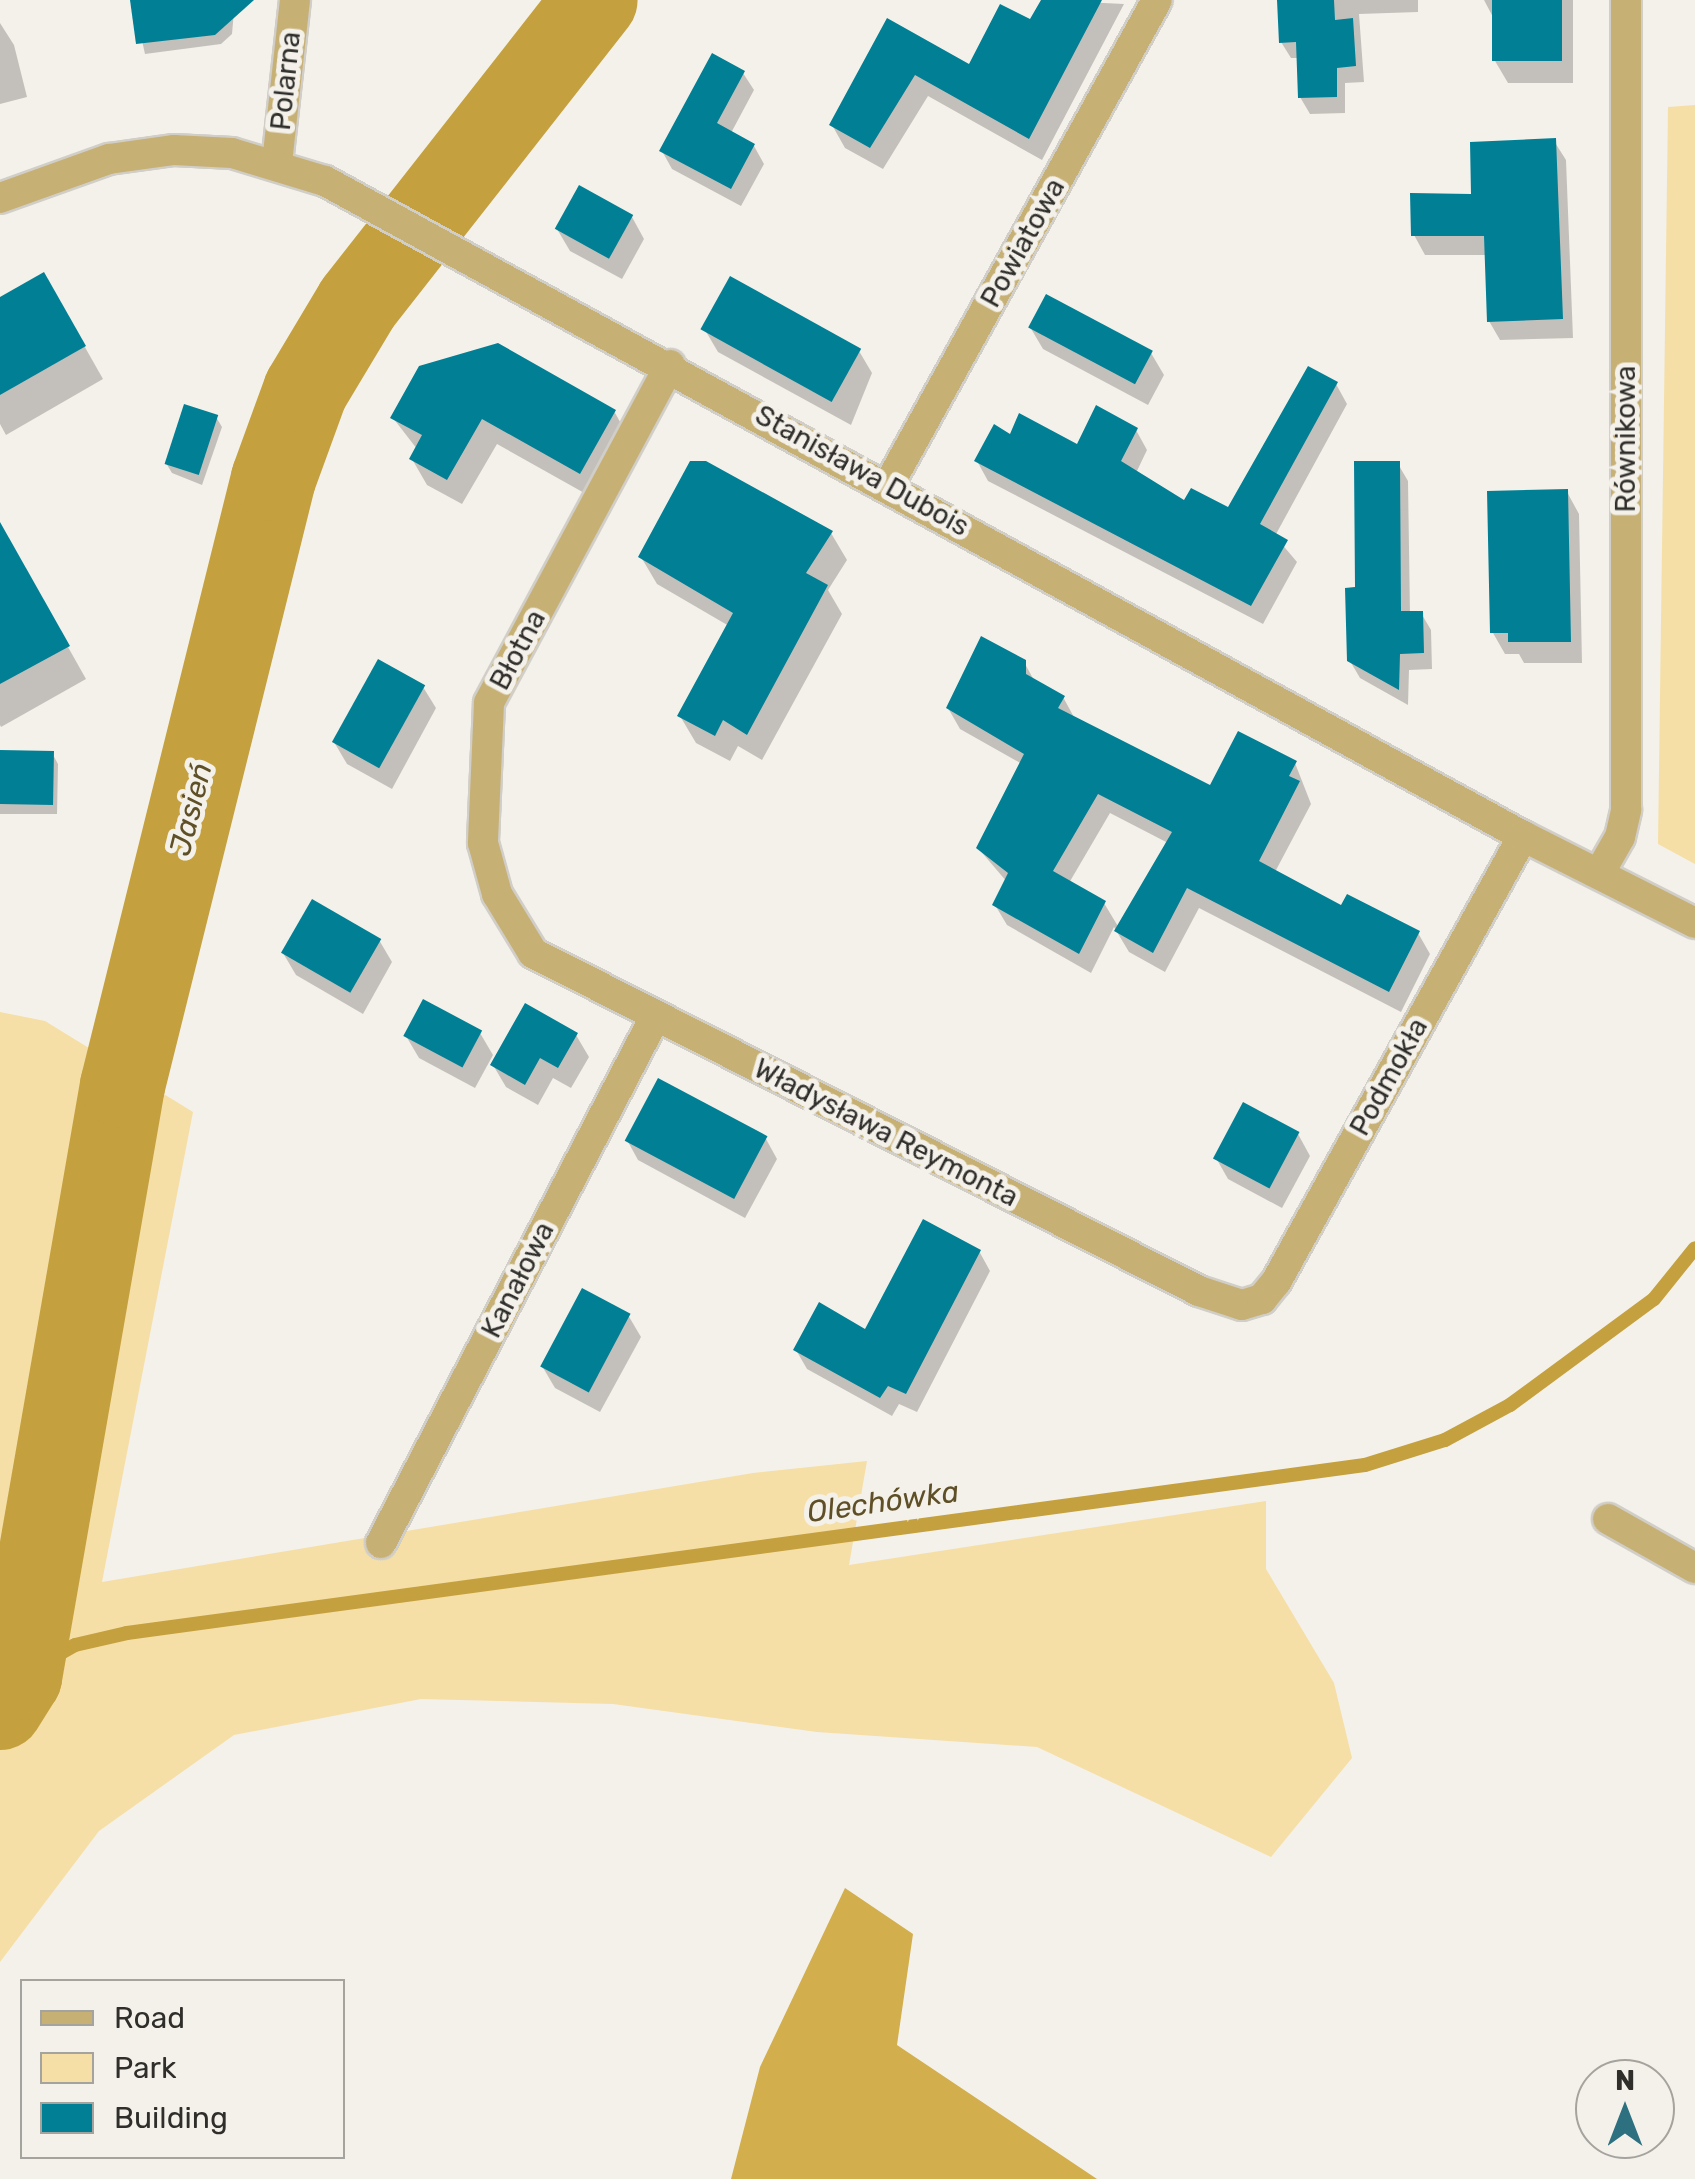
<!DOCTYPE html>
<html>
<head>
<meta charset="utf-8">
<style>
  body { margin:0 }
  #map { position:relative; width:1695px; height:2179px; overflow:hidden; background:#f4f1ea; font-family:Rubik,sans-serif }
  div>[style] { position:absolute }
  .green>* { inset:0; background:#f5dfa6 }
  .forest>* { inset:0; background:#d2ae4d }
  .shadow>* { inset:0; background:#0003 }
  .stream>* { height:14px; margin:-7px; padding:0 7px; transform-origin:7px; border-radius:7px; background:#c4a13e }
  .river>* { height:85px; margin:-42.5px; padding:0 42.5px; transform-origin:42.5px; border-radius:42.5px; background:#c4a13e }
  .building>* { inset:0; background:#007f95; transform-origin:0 0 }
  .roads { filter:drop-shadow(2px 0 #d1cec8) drop-shadow(-2px 0 #d1cec8) drop-shadow(0 2px #d1cec8) drop-shadow(0 -2px #d1cec8) }
  .minor>* { height:30px; margin:-15px; padding:0 15px; transform-origin:15px; border-radius:15px; background:#c7b074 }
  .tertiary>* { height:30px; margin:-15px; padding:0 15px; transform-origin:15px; border-radius:15px; background:#c7b074 }
  span { translate:-50% -50%; white-space:nowrap; text-align:center; line-height:1.15; -webkit-text-stroke:10px #f4f1ea; paint-order:stroke }
  .street-label { font-size:28px; color:#2f2e2b }
  .water-label { font-size:30px; color:#5e4f27; font-style:italic }
  .legend { position:absolute; left:20px; top:1979px; width:325px; height:180px; box-sizing:border-box; background:#f4f1ea; border:2px solid #a5a39e; margin:0; padding:12px 18px; list-style:none; font-size:30px; color:#2f2e2b }
  .legend li { display:flex; align-items:center; gap:20px; height:50px }
  .legend b { width:50px; border:2px solid #a5a39e }
  .north { position:absolute; left:1575px; top:2059px; width:100px; height:100px; box-sizing:border-box; background:#f4f1ea; border:2px solid #a5a39e; border-radius:50%; rotate:0deg; font-size:28px; font-weight:700; line-height:40px; text-align:center; color:#2f2e2b }
  .north::after { content:''; display:block; margin:auto; width:35px; height:45px; background:#2d7181; clip-path:polygon(50% 0,100% 100%,50% 72%,0 100%) }
</style>
</head>
<body>
<div id="map">
  <div class="green">
    <div style="clip-path:polygon(1695px 105px,1695px 864px,1658px 844px,1668px 107px)"></div>
    <div style="clip-path:polygon(0 1012px,45px 1021px,193px 1112px,102px 1582px,753px 1473px,867px 1461px,849px 1565px,1266px 1501px,1266px 1569px,1334px 1683px,1352px 1758px,1271px 1857px,1037px 1747px,817px 1732px,613px 1704px,421px 1699px,234px 1735px,99px 1831px,0 1962px)"></div>
  </div>
  <div class="forest">
    <div style="clip-path:polygon(845px 1888px,913px 1934px,897px 2045px,1097px 2179px,731px 2179px,760px 2067px)"></div>
  </div>
  <div class="shadow">
    <div style="clip-path:polygon(133px 0,235px 0,232px 34px,221px 44px,145px 54px)"></div>
    <div style="clip-path:polygon(1044px 0,1124px 4px,1042px 160px,928px 96px,883px 169px,845px 148px,832px 125px,888px 21px,970px 67px,1031px 23px)"></div>
    <div style="clip-path:polygon(1280px 0,1418px 0,1418px 12px,1359px 14px,1364px 82px,1345px 83px,1345px 113px,1310px 114px,1300px 97px,1299px 58px,1291px 58px,1281px 42px)"></div>
    <div style="clip-path:polygon(1484px 0,1573px 0,1573px 83px,1508px 83px,1495px 61px,1494px 19px)"></div>
    <div style="clip-path:polygon(0 23px,14px 45px,27px 97px,0 104px)"></div>
    <div style="clip-path:polygon(743px 73px,754px 90px,731px 133px,754px 146px,764px 164px,741px 206px,672px 169px,662px 151px)"></div>
    <div style="clip-path:polygon(1554px 141px,1566px 160px,1573px 338px,1500px 340px,1489px 321px,1487px 255px,1425px 255px,1414px 235px)"></div>
    <div style="clip-path:polygon(632px 217px,644px 239px,622px 279px,570px 251px,557px 229px)"></div>
    <div style="clip-path:polygon(44px 275px,103px 379px,6px 435px,0 424px,0 299px)"></div>
    <div style="clip-path:polygon(1030px 327px,1151px 353px,1164px 375px,1148px 405px,1043px 349px)"></div>
    <div style="clip-path:polygon(705px 330px,859px 351px,872px 373px,851px 425px,718px 352px)"></div>
    <div style="clip-path:polygon(1336px 384px,1347px 404px,1275px 536px,1297px 562px,1263px 624px,988px 481px,977px 461px,1011px 437px,1078px 447px,1136px 430px,1147px 450px,1136px 473px,1185px 504px,1229px 510px)"></div>
    <div style="clip-path:polygon(614px 411px,629px 438px,595px 499px,497px 444px,462px 504px,427px 485px,412px 459px,417px 449px,393px 418px)"></div>
    <div style="clip-path:polygon(216px 417px,222px 427px,202px 485px,172px 473px,166px 463px)"></div>
    <div style="clip-path:polygon(1398px 464px,1408px 481px,1410px 614px,1421px 613px,1431px 630px,1432px 669px,1409px 670px,1408px 705px,1360px 678px,1350px 661px,1358px 590px)"></div>
    <div style="clip-path:polygon(1567px 492px,1579px 514px,1582px 663px,1524px 663px,1519px 654px,1505px 654px,1493px 633px)"></div>
    <div style="clip-path:polygon(0 526px,86px 679px,1px 727px,0 725px)"></div>
    <div style="clip-path:polygon(831px 533px,847px 560px,828px 590px,842px 614px,762px 760px,738px 746px,730px 761px,696px 743px,680px 716px,729px 626px,657px 584px,641px 557px)"></div>
    <div style="clip-path:polygon(evenodd,1024px 662px,1035px 682px,1063px 697px,1075px 719px,1211px 788px,1295px 763px,1311px 804px,1275px 872px,1343px 908px,1418px 933px,1430px 954px,1401px 1012px,1199px 908px,1165px 972px,1129px 952px,1114px 927px,1091px 973px,1007px 925px,995px 905px,1007px 882px,978px 848px,1022px 764px,960px 729px,948px 708px,1024px 662px,1110px 813px,1168px 843px,1119px 928px,1104px 903px,1069px 883px,1110px 813px)"></div>
    <div style="clip-path:polygon(423px 687px,436px 708px,392px 789px,347px 764px,334px 742px)"></div>
    <div style="clip-path:polygon(0 753px,52px 753px,58px 764px,57px 814px,0 814px)"></div>
    <div style="clip-path:polygon(379px 940px,392px 962px,363px 1014px,296px 975px,283px 953px)"></div>
    <div style="clip-path:polygon(480px 1033px,493px 1055px,475px 1088px,419px 1058px,406px 1036px)"></div>
    <div style="clip-path:polygon(576px 1035px,589px 1057px,571px 1088px,553px 1078px,538px 1105px,506px 1087px,493px 1065px)"></div>
    <div style="clip-path:polygon(1298px 1134px,1310px 1156px,1282px 1208px,1228px 1179px,1216px 1158px)"></div>
    <div style="clip-path:polygon(766px 1139px,777px 1159px,745px 1218px,638px 1160px,627px 1140px)"></div>
    <div style="clip-path:polygon(979px 1251px,990px 1271px,917px 1412px,899px 1404px,892px 1416px,807px 1369px,796px 1350px,866px 1332px)"></div>
    <div style="clip-path:polygon(628px 1315px,641px 1337px,600px 1412px,555px 1388px,542px 1366px)"></div>
  </div>
  <div class="stream">
    <div style="left:19px;top:1677px;width:64px;rotate:-29.7deg"></div>
    <div style="left:75px;top:1645px;width:53px;rotate:-13deg"></div>
    <div style="left:127px;top:1633px;width:1249px;rotate:-7.73deg"></div>
    <div style="left:1365px;top:1465px;width:84px;rotate:-17.4deg"></div>
    <div style="left:1445px;top:1440px;width:74px;rotate:-28.3deg"></div>
    <div style="left:1510px;top:1405px;width:179px;rotate:-36.4deg"></div>
    <div style="left:1654px;top:1299px;width:65px;rotate:-51.2deg"></div>
  </div>
  <div class="river">
    <div style="left:0;top:1707px;width:36px;rotate:-58deg"></div>
    <div style="left:19px;top:1677px;width:601px;rotate:-80.13deg"></div>
    <div style="left:122px;top:1085px;width:625px;rotate:-76.03deg"></div>
    <div style="left:273px;top:478px;width:94px;rotate:-70deg"></div>
    <div style="left:305px;top:390px;width:101px;rotate:-59.1deg"></div>
    <div style="left:357px;top:303px;width:385px;rotate:-51.9deg"></div>
  </div>
  <div class="building">
    <div style="clip-path:polygon(130px 0,254px 0,215px 35px,136px 44px)"></div>
    <div style="clip-path:polygon(1041px 0,1102px 0,1029px 139px,915px 75px,870px 148px,829px 125px,887px 18px,969px 64px,1000px 4px,1030px 19px)"></div>
    <div style="clip-path:polygon(1277px 0,1334px 0,1335px 20px,1353px 18px,1356px 66px,1337px 68px,1337px 97px,1298px 98px,1296px 42px,1279px 43px)"></div>
    <div style="left:1492px;top:0;width:70px;height:61px"></div>
    <div style="clip-path:polygon(712px 53px,745px 71px,717px 123px,755px 144px,731px 189px,659px 151px)"></div>
    <div style="clip-path:polygon(1556px 138px,1563px 319px,1487px 322px,1484px 236px,1411px 236px,1410px 193px,1471px 194px,1470px 142px)"></div>
    <div style="left:579px;top:185px;width:62px;height:50px;rotate:29deg"></div>
    <div style="clip-path:polygon(44px 272px,86px 346px,0 395px,0 297px)"></div>
    <div style="left:730px;top:276px;width:150px;height:61px;rotate:29deg"></div>
    <div style="left:1046px;top:294px;width:121px;height:38px;rotate:28deg"></div>
    <div style="clip-path:polygon(498px 343px,616px 410px,580px 474px,482px 419px,447px 480px,409px 459px,422px 435px,390px 418px,419px 366px)"></div>
    <div style="clip-path:polygon(1308px 366px,1338px 382px,1260px 524px,1288px 540px,1251px 606px,974px 461px,994px 424px,1010px 434px,1019px 413px,1077px 444px,1096px 405px,1138px 428px,1121px 461px,1184px 500px,1191px 488px,1228px 507px)"></div>
    <div style="left:184px;top:404px;width:36px;height:63px;rotate:18deg"></div>
    <div style="clip-path:polygon(690px 461px,706px 461px,833px 531px,806px 573px,828px 585px,747px 735px,723px 720px,715px 736px,677px 716px,733px 613px,638px 557px)"></div>
    <div style="clip-path:polygon(1354px 461px,1400px 461px,1401px 611px,1423px 611px,1424px 653px,1400px 654px,1399px 690px,1347px 661px,1345px 588px,1355px 587px)"></div>
    <div style="clip-path:polygon(1568px 489px,1571px 642px,1508px 642px,1508px 633px,1490px 633px,1487px 491px)"></div>
    <div style="clip-path:polygon(0 522px,70px 646px,0 684px)"></div>
    <div style="clip-path:polygon(981px 636px,1026px 660px,1026px 674px,1065px 696px,1058px 708px,1210px 785px,1238px 731px,1297px 761px,1289px 776px,1300px 781px,1259px 861px,1341px 905px,1347px 894px,1420px 931px,1389px 992px,1187px 888px,1153px 953px,1114px 931px,1172px 832px,1098px 794px,1053px 871px,1106px 901px,1079px 954px,992px 905px,1008px 873px,976px 848px,1024px 754px,946px 708px)"></div>
    <div style="left:378px;top:659px;width:54px;height:95px;rotate:29deg"></div>
    <div style="left:0;top:750px;width:54px;height:54px;rotate:1deg"></div>
    <div style="left:312px;top:899px;width:80px;height:62px;rotate:30deg"></div>
    <div style="left:423px;top:999px;width:67px;height:42px;rotate:28deg"></div>
    <div style="clip-path:polygon(525px 1003px,578px 1033px,558px 1068px,540px 1058px,525px 1085px,490px 1065px)"></div>
    <div style="left:658px;top:1078px;width:124px;height:71px;rotate:28deg"></div>
    <div style="left:1243px;top:1102px;width:64px;height:64px;rotate:28deg"></div>
    <div style="clip-path:polygon(923px 1219px,981px 1250px,906px 1394px,888px 1386px,880px 1398px,793px 1350px,819px 1302px,865px 1329px)"></div>
    <div style="left:582px;top:1288px;width:55px;height:89px;rotate:28deg"></div>
  </div>
  <div class="roads">
    <div class="minor">
      <div style="left:277px;top:163px;width:164px;rotate:-83.7deg"></div>
      <div style="left:670px;top:365px;width:383px;rotate:118.2deg"></div>
      <div style="left:489px;top:703px;width:140px;rotate:92.5deg"></div>
      <div style="left:483px;top:843px;width:53px;rotate:74.6deg"></div>
      <div style="left:497px;top:894px;width:69px;rotate:58.6deg"></div>
      <div style="left:533px;top:953px;width:747px;rotate:26.91deg"></div>
      <div style="left:1199px;top:1291px;width:45px;rotate:18deg"></div>
      <div style="left:1242px;top:1305px;width:21px;rotate:-17deg"></div>
      <div style="left:1262px;top:1299px;width:22px;rotate:-51deg"></div>
      <div style="left:1276px;top:1282px;width:510px;rotate:-61.02deg"></div>
      <div style="left:888px;top:486px;width:555px;rotate:-61.04deg"></div>
      <div style="left:1600px;top:872px;width:40px;rotate:-60.3deg"></div>
      <div style="left:1620px;top:837px;width:28px;rotate:-77deg"></div>
      <div style="left:1626px;top:810px;width:810px;rotate:-90deg"></div>
      <div style="left:1608px;top:1519px;width:100px;rotate:29.4deg"></div>
      <div style="left:381px;top:1543px;width:593px;rotate:-62.48deg"></div>
    </div>
    <div class="tertiary">
      <div style="left:0;top:198px;width:116px;rotate:-19.7deg"></div>
      <div style="left:109px;top:159px;width:66px;rotate:-7.9deg"></div>
      <div style="left:174px;top:150px;width:58px;rotate:3deg"></div>
      <div style="left:232px;top:153px;width:97px;rotate:16.8deg"></div>
      <div style="left:325px;top:181px;width:1365px;rotate:28.67deg"></div>
      <div style="left:1523px;top:836px;width:193px;rotate:26.8deg"></div>
    </div>
  </div>
  <div class="street-label">
    <span style="left:286px;top:81px;rotate:-84deg">Polarna</span>
    <span style="left:1023px;top:243px;rotate:-61deg">Powiatowa</span>
    <span style="left:1626px;top:439px;rotate:-90deg">Równikowa</span>
    <span style="left:862px;top:471px;rotate:29deg">Stanisława Dubois</span>
    <span style="left:518px;top:650px;rotate:-62deg">Błotna</span>
    <span style="left:1389px;top:1077px;rotate:-61deg">Podmokła</span>
    <span style="left:886px;top:1133px;rotate:27deg">Władysława Reymonta</span>
    <span style="left:518px;top:1280px;rotate:-63deg">Kanałowa</span>
  </div>
  <div class="water-label">
    <span style="left:191px;top:809px;rotate:-76deg">Jasień</span>
    <span style="left:883px;top:1502px;rotate:-8deg">Olechówka</span>
  </div>
  <ul class="legend">
  <li><b style="height:12px;background:#c7b074"></b>Road</li>
  <li><b style="height:28px;background:#f5dfa6"></b>Park</li>
  <li><b style="height:28px;background:#007f95"></b>Building</li>
  </ul>
  <div class="north">N</div>
</div>
</body>
</html>
